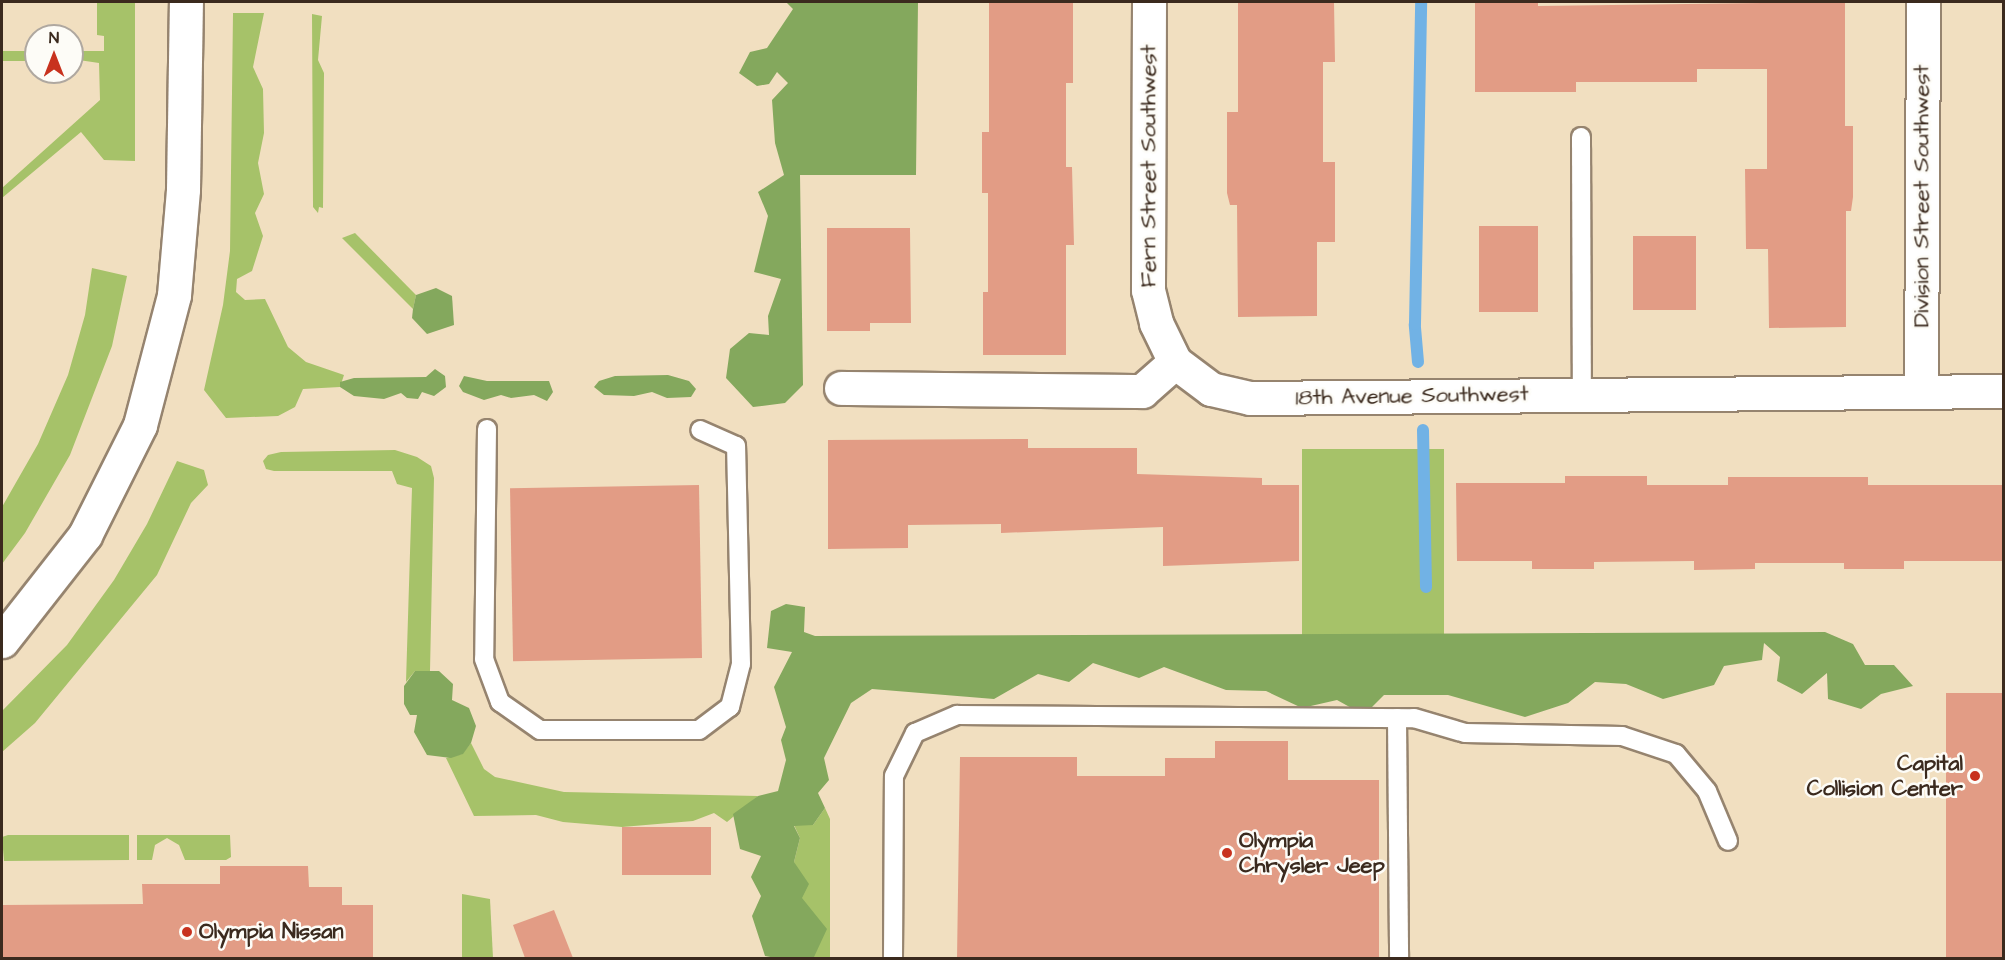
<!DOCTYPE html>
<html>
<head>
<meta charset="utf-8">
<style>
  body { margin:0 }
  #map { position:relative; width:2005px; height:960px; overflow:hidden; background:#f1dfc0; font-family:"Architects Daughter",sans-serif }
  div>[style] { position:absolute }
  .green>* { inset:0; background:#a6c269; transform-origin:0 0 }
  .forest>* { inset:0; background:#84a85d }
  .stream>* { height:12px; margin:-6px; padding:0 6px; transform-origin:6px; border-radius:6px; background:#71b2e5 }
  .building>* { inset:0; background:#e29c85; transform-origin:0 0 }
  .roads { filter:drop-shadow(2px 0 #96846f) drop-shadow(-2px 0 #96846f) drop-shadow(0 2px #96846f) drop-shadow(0 -2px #96846f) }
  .lane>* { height:18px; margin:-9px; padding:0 9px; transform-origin:9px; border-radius:9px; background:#fff }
  .street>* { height:33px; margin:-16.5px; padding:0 16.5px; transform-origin:16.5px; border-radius:16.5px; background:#fff }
  .dots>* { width:16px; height:16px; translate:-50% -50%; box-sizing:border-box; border:3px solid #fdfcf7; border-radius:50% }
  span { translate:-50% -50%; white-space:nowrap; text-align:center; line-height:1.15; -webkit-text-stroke:5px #fdfcf7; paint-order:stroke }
  .street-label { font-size:22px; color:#3b2a1e }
  .poi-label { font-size:22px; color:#3b2a1e; font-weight:700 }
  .right { translate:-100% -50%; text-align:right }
  .left { translate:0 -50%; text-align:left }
  .frame { position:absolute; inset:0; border:3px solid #3b2a1e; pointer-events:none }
  .north { position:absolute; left:24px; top:24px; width:60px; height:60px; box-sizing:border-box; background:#fdfcf7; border:2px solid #afa8a0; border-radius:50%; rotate:0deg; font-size:16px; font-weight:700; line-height:24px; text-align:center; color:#3b2a1e }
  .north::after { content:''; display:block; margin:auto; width:21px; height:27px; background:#c8321e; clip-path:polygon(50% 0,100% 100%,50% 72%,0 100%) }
</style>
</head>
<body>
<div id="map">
  <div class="green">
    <div style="clip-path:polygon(97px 2px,135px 2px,135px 161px,104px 160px,81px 132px,2px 198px,2px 188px,100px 100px,99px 63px,72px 59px,72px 51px,104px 51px,104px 36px,97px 35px)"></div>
    <div style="clip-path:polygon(233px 13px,264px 13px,253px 67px,263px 89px,264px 133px,258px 163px,264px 194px,255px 213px,263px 236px,252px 271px,237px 279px,236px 292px,245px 300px,265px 299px,288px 347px,306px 362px,344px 375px,340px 387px,303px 389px,295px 407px,278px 416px,226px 418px,204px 390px,223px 305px,230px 251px)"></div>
    <div style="clip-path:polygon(312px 14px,322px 16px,318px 60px,324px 73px,323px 208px,319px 207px,318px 213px,313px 207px)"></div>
    <div style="left:2px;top:51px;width:34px;height:10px"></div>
    <div style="clip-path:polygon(355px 233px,416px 295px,413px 309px,342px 238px)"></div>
    <div style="clip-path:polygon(92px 268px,127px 276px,112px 346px,70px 455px,25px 533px,2px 564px,2px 507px,38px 444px,68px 375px,85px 315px)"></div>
    <div style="left:1302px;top:449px;width:142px;height:187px"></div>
    <div style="clip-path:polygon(395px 450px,417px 457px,431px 466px,434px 478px,430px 671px,415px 671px,406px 682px,412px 488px,397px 484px,392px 471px,274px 471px,266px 469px,263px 461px,268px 455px,281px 452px)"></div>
    <div style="clip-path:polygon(177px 461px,204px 470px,208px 485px,191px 503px,157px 575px,35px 723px,2px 752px,2px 711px,67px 645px,114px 580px,147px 524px)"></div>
    <div style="clip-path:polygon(471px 743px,484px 769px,495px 777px,564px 792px,758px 796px,727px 822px,714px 813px,693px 821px,622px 827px,563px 822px,536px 815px,474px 816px,446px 758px,462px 754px)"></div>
    <div style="clip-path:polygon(825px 808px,830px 819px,830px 958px,809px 958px,814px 957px,794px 862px,800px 838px,794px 825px,813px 825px)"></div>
    <div style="clip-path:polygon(8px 835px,129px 835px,129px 860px,4px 861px,2px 837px)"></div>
    <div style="clip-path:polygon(137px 835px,230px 835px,231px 857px,226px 860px,185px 860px,179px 845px,167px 838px,155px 845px,152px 860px,137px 860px)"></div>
    <div style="clip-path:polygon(462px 894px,490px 899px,493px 958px,462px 958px)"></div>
  </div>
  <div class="forest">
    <div style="clip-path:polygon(786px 2px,918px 2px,916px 175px,800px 175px,803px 385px,785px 403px,753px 407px,726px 378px,730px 349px,749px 333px,769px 335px,768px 316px,781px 279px,754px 272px,768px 216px,758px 192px,784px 175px,775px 143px,772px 100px,788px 83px,777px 72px,769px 84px,757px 86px,739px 73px,750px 52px,767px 48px,793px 9px)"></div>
    <div style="clip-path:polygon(436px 288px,452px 296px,454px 325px,427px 334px,412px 318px,413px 309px,416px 295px)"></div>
    <div style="clip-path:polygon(435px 369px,445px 376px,446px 387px,434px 396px,422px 392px,418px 399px,407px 398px,401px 393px,384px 399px,354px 396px,340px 387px,340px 382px,354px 378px,426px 377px)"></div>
    <div style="clip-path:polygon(668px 375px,689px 381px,696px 389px,691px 397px,667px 398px,652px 392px,634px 396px,604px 395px,594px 387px,599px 381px,615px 376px)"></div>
    <div style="clip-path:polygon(464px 376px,487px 381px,549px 381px,553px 392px,547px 401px,534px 395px,511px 398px,501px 395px,484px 400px,463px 392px,459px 386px)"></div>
    <div style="clip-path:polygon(786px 604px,805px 607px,804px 632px,815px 636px,1825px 632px,1853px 644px,1865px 665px,1894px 665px,1913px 686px,1881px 694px,1861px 709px,1828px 699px,1827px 673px,1802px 694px,1777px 681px,1780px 657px,1764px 643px,1762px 660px,1724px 666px,1714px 685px,1663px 699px,1626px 684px,1595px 682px,1568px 703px,1525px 717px,1448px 695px,1384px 695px,1364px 715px,1337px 700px,1302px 708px,1266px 691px,1226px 690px,1164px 667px,1139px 678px,1093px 663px,1069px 682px,1038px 674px,994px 699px,872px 689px,851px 703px,824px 758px,829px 780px,818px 793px,825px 808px,813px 825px,794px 826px,800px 838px,794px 862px,809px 884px,802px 898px,827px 929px,814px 957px,776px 958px,765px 956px,752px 916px,761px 896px,751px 877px,761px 856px,740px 849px,733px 814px,758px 796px,778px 791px,786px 760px,781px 740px,786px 727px,774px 687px,792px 652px,767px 648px,771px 611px)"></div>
    <div style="clip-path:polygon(415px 671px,439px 671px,453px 684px,452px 700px,469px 708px,476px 726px,471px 743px,463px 754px,451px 758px,427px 755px,414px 732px,417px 715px,410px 715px,404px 704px,404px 686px)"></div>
  </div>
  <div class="stream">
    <div style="left:1418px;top:362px;width:38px;rotate:-95deg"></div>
    <div style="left:1415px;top:324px;width:322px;rotate:-88.9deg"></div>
    <div style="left:1423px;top:430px;width:157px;rotate:88.9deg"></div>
  </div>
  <div class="building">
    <div style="clip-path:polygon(989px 2px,1073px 2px,1073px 83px,1066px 83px,1066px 167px,1072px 167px,1074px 245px,1066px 245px,1066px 355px,983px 355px,983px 292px,988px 292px,988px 193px,982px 193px,982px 132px,989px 132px)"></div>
    <div style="clip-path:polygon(1238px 2px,1334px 2px,1335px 62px,1323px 62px,1323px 162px,1335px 162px,1335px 242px,1317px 242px,1317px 316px,1238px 317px,1237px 205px,1230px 205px,1227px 193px,1227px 112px,1238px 112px)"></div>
    <div style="clip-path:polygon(1475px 2px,1538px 2px,1538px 6px,1845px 2px,1845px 126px,1853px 126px,1853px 197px,1851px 211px,1846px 211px,1846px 327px,1769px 328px,1768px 249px,1746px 249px,1745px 169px,1767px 169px,1767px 69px,1697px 69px,1697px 82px,1576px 82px,1576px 92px,1475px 92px)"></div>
    <div style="left:1479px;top:226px;width:59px;height:86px"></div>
    <div style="clip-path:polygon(827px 228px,910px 228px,911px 323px,870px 323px,870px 331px,827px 331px)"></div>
    <div style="left:1633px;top:236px;width:63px;height:74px"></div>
    <div style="clip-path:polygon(1028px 439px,1028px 448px,1137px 448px,1137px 474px,1262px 478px,1262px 485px,1299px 485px,1299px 561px,1163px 566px,1163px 527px,1001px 533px,1001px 524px,908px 525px,908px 548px,828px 549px,828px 440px)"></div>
    <div style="clip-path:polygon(1565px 476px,1647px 476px,1647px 485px,1728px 485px,1728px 477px,1868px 477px,1868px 485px,2004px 485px,2004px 561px,1904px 561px,1904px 569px,1844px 569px,1844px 563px,1755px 563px,1755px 569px,1694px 570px,1694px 561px,1594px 562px,1594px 569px,1532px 569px,1532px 561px,1457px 561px,1456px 483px,1565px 483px)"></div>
    <div style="left:699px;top:485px;width:173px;height:189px;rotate:89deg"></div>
    <div style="left:1946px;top:693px;width:58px;height:265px"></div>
    <div style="clip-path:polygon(1215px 741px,1288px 741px,1288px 780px,1379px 780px,1379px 958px,957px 958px,960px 757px,1077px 757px,1077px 776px,1165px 776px,1165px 758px,1215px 758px)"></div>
    <div style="left:622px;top:827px;width:89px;height:48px"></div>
    <div style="clip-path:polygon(220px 866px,308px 866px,309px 887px,342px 887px,342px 905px,373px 905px,373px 958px,2px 958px,2px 905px,143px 904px,142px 884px,220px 884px)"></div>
    <div style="clip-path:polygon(554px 910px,573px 958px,525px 958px,513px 925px)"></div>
  </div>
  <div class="roads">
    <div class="lane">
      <div style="left:1581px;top:137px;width:257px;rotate:89.8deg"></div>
      <div style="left:487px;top:429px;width:230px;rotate:90.7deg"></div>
      <div style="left:484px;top:659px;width:46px;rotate:69.6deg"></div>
      <div style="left:500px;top:702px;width:49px;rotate:35deg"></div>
      <div style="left:540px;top:730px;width:159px"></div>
      <div style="left:699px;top:730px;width:39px;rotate:-37deg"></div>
      <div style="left:730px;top:707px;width:44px;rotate:-75.7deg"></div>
      <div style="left:741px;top:664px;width:218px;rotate:-91.3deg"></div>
      <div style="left:736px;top:446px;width:39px;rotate:-156deg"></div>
      <div style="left:1397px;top:718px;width:240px;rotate:89.5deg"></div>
      <div style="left:893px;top:958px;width:182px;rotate:-89.7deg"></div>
      <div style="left:894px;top:776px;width:48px;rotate:-64deg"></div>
      <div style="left:915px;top:733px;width:46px;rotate:-23.2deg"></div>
      <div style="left:957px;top:715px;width:457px;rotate:0.4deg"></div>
      <div style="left:1414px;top:718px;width:53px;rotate:16.4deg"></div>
      <div style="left:1465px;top:733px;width:157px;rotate:1.1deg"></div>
      <div style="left:1622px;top:736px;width:57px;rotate:18.4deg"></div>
      <div style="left:1676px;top:754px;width:48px;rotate:50deg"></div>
      <div style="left:1707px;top:791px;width:54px;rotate:67.2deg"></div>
    </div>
    <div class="street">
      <div style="left:1149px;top:2px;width:288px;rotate:90.2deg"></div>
      <div style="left:1148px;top:290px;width:34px;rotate:76deg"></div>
      <div style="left:1156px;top:323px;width:43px;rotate:64deg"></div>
      <div style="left:841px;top:388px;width:301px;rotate:0.6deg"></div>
      <div style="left:1142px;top:391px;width:44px;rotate:-41.3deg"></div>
      <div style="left:1175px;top:362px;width:45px;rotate:36.9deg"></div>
      <div style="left:1211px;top:389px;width:40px;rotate:13deg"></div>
      <div style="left:1250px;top:398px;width:754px;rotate:-0.53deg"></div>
      <div style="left:1921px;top:390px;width:388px;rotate:-89.7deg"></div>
      <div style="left:2px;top:641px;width:135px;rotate:-51.9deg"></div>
      <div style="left:85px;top:535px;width:123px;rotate:-63.4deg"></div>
      <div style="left:140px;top:425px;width:134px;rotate:-75.3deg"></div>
      <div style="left:174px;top:295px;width:106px;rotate:-85.1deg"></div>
      <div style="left:183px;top:189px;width:187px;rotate:-89.1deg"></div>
    </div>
  </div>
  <div class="dots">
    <div style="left:1975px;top:776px;background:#c8321e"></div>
    <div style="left:1227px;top:853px;background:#c8321e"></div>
    <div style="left:187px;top:932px;background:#c8321e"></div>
  </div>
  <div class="street-label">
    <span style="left:1149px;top:166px;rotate:-90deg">Fern Street Southwest</span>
    <span style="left:1922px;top:196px;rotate:-90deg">Division Street Southwest</span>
    <span style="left:1412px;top:396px;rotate:-1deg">18th Avenue Southwest</span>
  </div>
  <div class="poi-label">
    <span class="right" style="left:1963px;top:776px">Capital<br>Collision Center</span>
    <span class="left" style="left:1239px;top:853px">Olympia<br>Chrysler Jeep</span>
    <span class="left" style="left:199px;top:932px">Olympia Nissan</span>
  </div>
  <div class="frame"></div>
  <div class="north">N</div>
</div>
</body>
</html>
